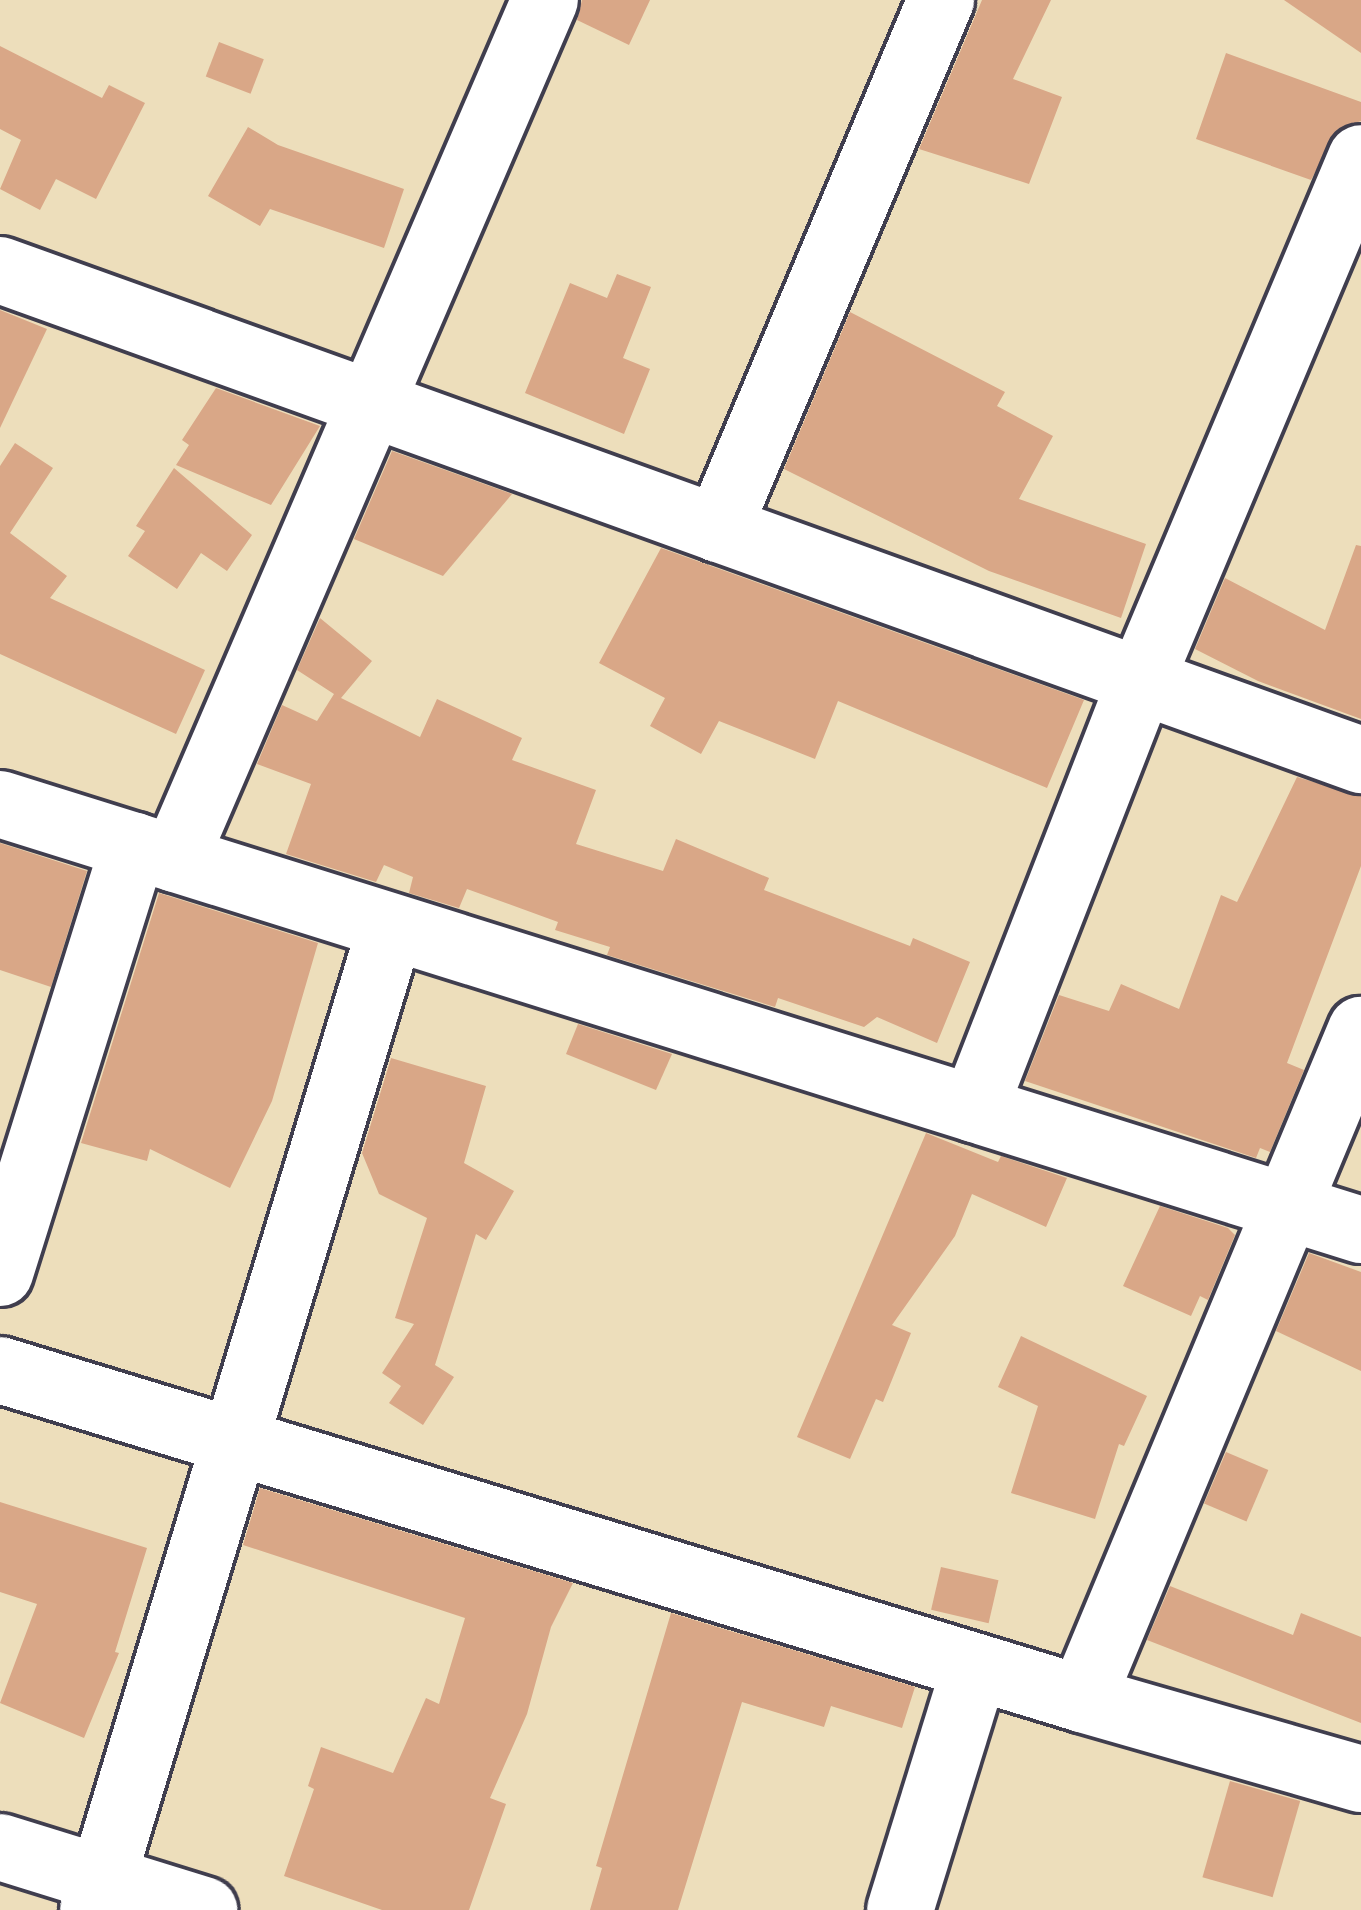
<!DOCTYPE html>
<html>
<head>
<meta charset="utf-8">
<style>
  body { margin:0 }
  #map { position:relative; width:1361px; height:1910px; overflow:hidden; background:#eddebb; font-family:"Libre Caslon Text",serif }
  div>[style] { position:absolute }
  .building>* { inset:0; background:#d9a787; transform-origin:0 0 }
  .roads { filter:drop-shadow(3px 0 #403e4e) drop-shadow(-3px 0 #403e4e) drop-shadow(0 3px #403e4e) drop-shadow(0 -3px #403e4e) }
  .minor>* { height:66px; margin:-33px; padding:0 33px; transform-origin:33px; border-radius:33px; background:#fff }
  span { translate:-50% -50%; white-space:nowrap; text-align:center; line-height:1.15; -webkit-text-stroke:12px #fbf7ec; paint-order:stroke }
</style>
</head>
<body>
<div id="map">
  <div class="building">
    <div style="clip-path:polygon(582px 0,650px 0,629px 45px,577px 20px)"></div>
    <div style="clip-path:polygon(982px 0,1051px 0,1013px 79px,1062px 97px,1029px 184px,919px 149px)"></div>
    <div style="clip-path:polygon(1284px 0,1361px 0,1361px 53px)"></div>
    <div style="left:219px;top:42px;width:48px;height:37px;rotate:21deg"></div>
    <div style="clip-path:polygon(0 46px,102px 98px,109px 85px,145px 103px,96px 199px,56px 179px,40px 210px,0 189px,21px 140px,0 129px)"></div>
    <div style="clip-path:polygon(1226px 53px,1361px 102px,1361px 121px,1338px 129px,1311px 180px,1196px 139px)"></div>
    <div style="clip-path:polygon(248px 127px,278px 145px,404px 189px,384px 248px,270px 209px,260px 226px,208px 196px)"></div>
    <div style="clip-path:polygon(617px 274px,651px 287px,623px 358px,650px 369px,624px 434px,525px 393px,570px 283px,607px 298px)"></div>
    <div style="clip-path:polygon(0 310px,47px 329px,0 428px)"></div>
    <div style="clip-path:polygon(850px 312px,1005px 392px,997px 406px,1053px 436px,1019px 499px,1146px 544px,1121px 618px,989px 571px,784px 469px)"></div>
    <div style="clip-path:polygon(216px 388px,320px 426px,271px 505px,176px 465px,189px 445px,182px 440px)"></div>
    <div style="clip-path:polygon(15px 443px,53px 468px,10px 533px,67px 576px,50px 598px,205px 670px,176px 734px,0 654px,0 466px)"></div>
    <div style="clip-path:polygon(392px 451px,512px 494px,443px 576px,354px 539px)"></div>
    <div style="clip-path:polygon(174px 468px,252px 535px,227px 571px,201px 553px,177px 589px,128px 556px,145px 531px,136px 526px)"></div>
    <div style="clip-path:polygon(1356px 545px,1361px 546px,1361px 719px,1258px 681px,1195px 649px,1225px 578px,1325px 630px)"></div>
    <div style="clip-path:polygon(661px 548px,1084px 700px,1047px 788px,838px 701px,815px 759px,719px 721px,701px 754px,650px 726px,665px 698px,599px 663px)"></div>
    <div style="clip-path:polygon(320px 618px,372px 661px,341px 698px,420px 737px,437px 699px,522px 738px,512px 760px,596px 790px,576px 844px,663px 871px,676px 839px,769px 878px,764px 890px,910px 946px,913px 938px,970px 962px,937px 1043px,877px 1017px,864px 1027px,778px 998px,775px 1007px,607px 955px,610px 947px,555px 930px,558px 922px,467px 889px,459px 908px,409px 893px,413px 877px,384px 865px,376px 882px,286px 854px,311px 784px,257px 764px,282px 705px,317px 721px,334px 694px,297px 670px)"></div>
    <div style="clip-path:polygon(1297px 777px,1361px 796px,1361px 866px,1287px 1063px,1304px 1070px,1270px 1152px,1260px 1148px,1256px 1158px,1025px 1081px,1059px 995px,1109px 1011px,1121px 984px,1179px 1009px,1221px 895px,1237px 902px)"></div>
    <div style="clip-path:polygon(0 843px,87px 871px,51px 987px,0 970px)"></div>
    <div style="clip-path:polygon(159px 893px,318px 943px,272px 1101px,230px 1188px,150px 1149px,147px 1161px,81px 1143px)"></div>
    <div style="clip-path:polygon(578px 1024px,672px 1054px,656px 1090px,566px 1054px)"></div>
    <div style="clip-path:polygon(391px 1058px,486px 1086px,464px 1163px,514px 1191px,486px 1240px,476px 1234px,435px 1365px,454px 1377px,423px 1425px,389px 1403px,401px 1386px,382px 1373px,414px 1324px,395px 1318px,427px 1218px,379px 1194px,362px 1153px)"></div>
    <div style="clip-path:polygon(926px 1133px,998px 1162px,1001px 1156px,1067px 1178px,1046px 1227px,972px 1194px,955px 1236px,892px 1325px,911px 1333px,883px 1402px,876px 1399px,850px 1459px,797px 1437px)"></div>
    <div style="clip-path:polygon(1160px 1206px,1228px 1228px,1235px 1235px,1208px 1300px,1200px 1296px,1191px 1316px,1123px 1286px)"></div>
    <div style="clip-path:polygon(1309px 1253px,1361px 1272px,1361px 1371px,1276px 1331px)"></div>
    <div style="clip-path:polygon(1021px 1336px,1147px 1396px,1124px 1446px,1119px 1444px,1095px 1519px,1011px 1493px,1038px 1406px,998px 1387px)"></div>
    <div style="left:1226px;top:1452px;width:46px;height:56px;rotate:23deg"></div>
    <div style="clip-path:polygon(260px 1488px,573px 1583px,551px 1627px,527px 1714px,490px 1798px,506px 1804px,469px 1910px,382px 1910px,284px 1876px,314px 1789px,308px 1786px,321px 1747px,393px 1773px,426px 1698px,439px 1704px,465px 1618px,243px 1545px)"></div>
    <div style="clip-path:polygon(0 1502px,147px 1548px,115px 1652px,119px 1653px,84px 1738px,0 1703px,37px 1604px,0 1592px)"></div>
    <div style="left:941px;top:1567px;width:59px;height:44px;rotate:13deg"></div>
    <div style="clip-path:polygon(1170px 1586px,1293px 1635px,1301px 1613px,1361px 1637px,1361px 1723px,1147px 1640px)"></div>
    <div style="clip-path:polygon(671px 1613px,915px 1687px,902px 1728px,831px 1706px,824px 1727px,742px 1702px,678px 1910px,590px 1910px,602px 1868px,596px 1866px)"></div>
    <div style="left:1230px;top:1781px;width:73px;height:100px;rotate:16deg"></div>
  </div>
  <div class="roads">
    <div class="minor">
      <div style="left:0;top:270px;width:1447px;rotate:19.8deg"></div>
      <div style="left:718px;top:529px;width:574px;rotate:-67.14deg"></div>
      <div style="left:0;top:804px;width:1426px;rotate:17.38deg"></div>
      <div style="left:175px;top:859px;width:935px;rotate:-66.7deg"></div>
      <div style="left:974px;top:1109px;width:463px;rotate:-68.7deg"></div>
      <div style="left:1142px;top:678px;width:564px;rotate:-67.16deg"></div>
      <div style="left:0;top:1273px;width:448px;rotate:-72.6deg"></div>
      <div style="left:0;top:1370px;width:1131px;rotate:16.91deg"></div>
      <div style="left:1082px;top:1699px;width:290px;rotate:16deg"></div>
      <div style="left:1082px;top:1699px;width:725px;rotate:-67.36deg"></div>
      <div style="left:0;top:1847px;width:214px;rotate:17.2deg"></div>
      <div style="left:93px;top:1910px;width:1027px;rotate:-73.14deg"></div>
      <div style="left:900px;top:1910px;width:254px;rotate:-72.8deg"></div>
    </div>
  </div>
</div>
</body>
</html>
